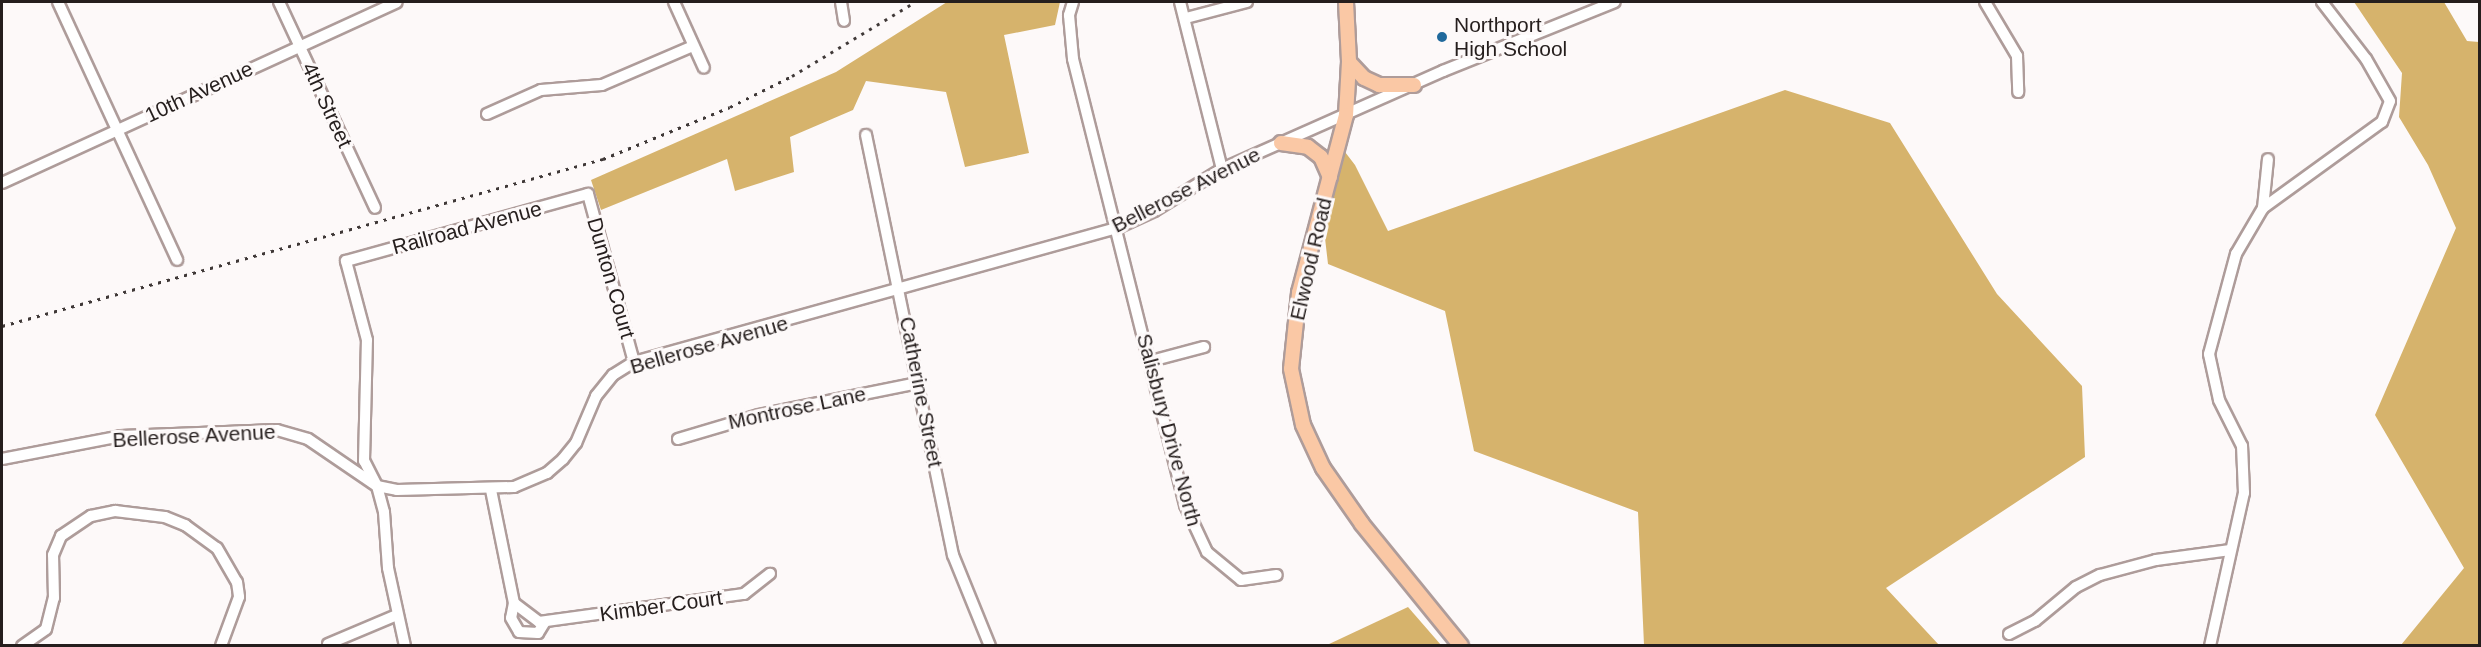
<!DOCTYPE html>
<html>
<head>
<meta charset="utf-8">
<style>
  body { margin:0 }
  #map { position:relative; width:2481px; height:647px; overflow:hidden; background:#fdf9f9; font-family:Arial,sans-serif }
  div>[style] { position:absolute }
  .forest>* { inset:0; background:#d6b36c }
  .roads { filter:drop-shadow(2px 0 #ae9c9a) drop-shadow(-2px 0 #ae9c9a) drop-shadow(0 2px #ae9c9a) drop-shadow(0 -2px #ae9c9a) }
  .minor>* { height:10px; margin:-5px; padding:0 5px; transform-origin:5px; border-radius:5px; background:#fff }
  .major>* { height:14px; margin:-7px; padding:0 7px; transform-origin:7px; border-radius:7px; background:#fac8a5 }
  .rail>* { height:3px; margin-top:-1.5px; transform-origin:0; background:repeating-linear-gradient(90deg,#3f3837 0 3px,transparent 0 9px) }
  .dots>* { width:16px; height:16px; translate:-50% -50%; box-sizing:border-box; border:3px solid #fdf9f9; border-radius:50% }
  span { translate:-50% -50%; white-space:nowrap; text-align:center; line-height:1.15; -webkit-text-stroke:6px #fdf9f9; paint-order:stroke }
  .poi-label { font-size:21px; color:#251e1d }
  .left { translate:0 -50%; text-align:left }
  .street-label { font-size:21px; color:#251e1d }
  .frame { position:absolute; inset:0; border:3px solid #251e1d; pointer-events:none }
</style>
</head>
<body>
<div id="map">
  <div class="forest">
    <div style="clip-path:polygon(947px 2px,1060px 2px,1055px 25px,1004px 35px,1029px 153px,965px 167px,946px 92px,866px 81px,853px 110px,790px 137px,794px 172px,735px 191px,727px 159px,601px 210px,591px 180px,836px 72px)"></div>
    <div style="clip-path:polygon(2354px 2px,2444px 2px,2467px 41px,2479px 42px,2479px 645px,2401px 645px,2464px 568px,2375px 415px,2456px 228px,2428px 165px,2399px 117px,2402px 73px)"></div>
    <div style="clip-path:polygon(1785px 90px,1890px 123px,1997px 294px,2082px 386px,2085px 457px,1886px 588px,1939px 645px,1644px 645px,1638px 512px,1474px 451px,1445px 311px,1328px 264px,1320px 195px,1335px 159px,1332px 135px,1355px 165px,1388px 231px)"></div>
    <div style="clip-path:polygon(1408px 607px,1441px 645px,1327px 645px)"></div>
  </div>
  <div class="roads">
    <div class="minor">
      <div style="left:58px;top:2px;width:284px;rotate:65.2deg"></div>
      <div style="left:279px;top:2px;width:227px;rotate:65deg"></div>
      <div style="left:674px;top:2px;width:72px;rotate:65.6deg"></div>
      <div style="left:841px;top:2px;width:19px;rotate:81deg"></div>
      <div style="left:1073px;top:2px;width:14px;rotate:107deg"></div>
      <div style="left:1069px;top:15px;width:44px;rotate:84.8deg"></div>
      <div style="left:1073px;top:59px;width:460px;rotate:75.9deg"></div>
      <div style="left:1185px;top:505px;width:52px;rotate:64.9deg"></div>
      <div style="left:1207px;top:552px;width:44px;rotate:39.5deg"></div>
      <div style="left:1241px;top:580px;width:36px;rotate:-8deg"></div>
      <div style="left:1180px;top:2px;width:172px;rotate:75.9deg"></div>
      <div style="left:1985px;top:2px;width:63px;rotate:59.3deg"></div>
      <div style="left:2017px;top:56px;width:36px;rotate:88deg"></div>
      <div style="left:1186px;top:18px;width:63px;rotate:-14.7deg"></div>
      <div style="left:487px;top:114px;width:59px;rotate:-24deg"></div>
      <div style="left:541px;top:90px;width:61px;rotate:-4.7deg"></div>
      <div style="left:602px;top:85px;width:99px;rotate:-23.2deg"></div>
      <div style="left:866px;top:135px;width:429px;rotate:78.3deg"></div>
      <div style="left:953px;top:555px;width:98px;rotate:67.9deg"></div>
      <div style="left:2px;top:183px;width:434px;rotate:-24.6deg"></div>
      <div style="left:2263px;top:208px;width:49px;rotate:-84.2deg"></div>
      <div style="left:1151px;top:361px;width:55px;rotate:-14.8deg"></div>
      <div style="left:678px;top:439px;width:84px;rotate:-16.5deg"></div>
      <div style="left:759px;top:415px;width:162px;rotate:-11.4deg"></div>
      <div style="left:2px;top:459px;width:121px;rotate:-10.9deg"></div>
      <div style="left:121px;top:436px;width:156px;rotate:-2.2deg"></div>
      <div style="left:277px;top:430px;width:32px;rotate:16deg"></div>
      <div style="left:308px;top:439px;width:83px;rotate:34.3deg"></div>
      <div style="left:377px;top:486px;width:20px;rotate:11deg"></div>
      <div style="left:397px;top:490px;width:117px;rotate:-1.5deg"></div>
      <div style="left:514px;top:487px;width:36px;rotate:-23deg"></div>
      <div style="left:547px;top:473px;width:21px;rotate:-41deg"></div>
      <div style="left:563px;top:459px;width:21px;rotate:-51deg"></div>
      <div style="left:576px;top:443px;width:51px;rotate:-66.9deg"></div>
      <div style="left:596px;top:396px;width:27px;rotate:-51deg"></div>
      <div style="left:613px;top:375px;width:25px;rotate:-32deg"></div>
      <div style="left:634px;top:362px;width:501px;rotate:-15.51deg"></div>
      <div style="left:1117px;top:228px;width:41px;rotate:-24.7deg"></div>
      <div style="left:1154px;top:211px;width:80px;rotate:-31.7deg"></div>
      <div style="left:1222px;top:169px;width:242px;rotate:-23.9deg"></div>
      <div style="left:1443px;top:71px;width:185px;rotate:-21.9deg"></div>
      <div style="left:491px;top:490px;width:115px;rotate:78.5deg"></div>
      <div style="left:514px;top:603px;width:31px;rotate:37deg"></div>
      <div style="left:539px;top:622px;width:207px;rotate:-7.8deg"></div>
      <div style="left:744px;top:594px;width:33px;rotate:-38deg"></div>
      <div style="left:514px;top:603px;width:15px;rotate:101deg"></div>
      <div style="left:511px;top:618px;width:16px;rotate:60deg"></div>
      <div style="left:519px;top:632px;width:19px;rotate:3deg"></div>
      <div style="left:538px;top:633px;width:13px;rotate:-58deg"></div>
      <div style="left:2009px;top:634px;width:29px;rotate:-27deg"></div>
      <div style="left:2035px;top:621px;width:53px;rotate:-39.7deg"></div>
      <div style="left:2076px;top:587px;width:27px;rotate:-27deg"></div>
      <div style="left:2100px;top:575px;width:58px;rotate:-15deg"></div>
      <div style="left:2156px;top:560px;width:75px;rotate:-7.7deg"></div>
      <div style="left:328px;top:644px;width:75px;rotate:-22.8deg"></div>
      <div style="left:22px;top:646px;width:29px;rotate:-35deg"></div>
      <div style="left:46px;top:629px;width:32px;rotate:-76deg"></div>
      <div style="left:54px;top:598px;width:43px;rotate:-91.3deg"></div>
      <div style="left:53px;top:555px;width:21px;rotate:-67deg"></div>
      <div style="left:61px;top:536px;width:36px;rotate:-34deg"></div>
      <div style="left:91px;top:516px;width:25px;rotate:-12deg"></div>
      <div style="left:115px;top:511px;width:50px;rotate:6.8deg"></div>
      <div style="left:165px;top:517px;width:22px;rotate:22deg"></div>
      <div style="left:185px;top:525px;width:39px;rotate:36deg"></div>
      <div style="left:217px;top:548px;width:39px;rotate:60deg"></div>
      <div style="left:237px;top:582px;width:15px;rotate:82deg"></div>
      <div style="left:239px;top:597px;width:52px;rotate:110.2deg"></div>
      <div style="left:405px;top:646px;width:80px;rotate:-102.3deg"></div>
      <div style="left:388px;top:568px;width:56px;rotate:-94.1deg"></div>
      <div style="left:384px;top:512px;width:27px;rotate:-105deg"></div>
      <div style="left:377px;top:486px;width:28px;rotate:-117deg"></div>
      <div style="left:364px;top:461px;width:121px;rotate:-88.6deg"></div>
      <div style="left:367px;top:340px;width:82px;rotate:-104.9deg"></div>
      <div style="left:346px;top:261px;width:251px;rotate:-15.5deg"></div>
      <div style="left:588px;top:194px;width:174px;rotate:74.7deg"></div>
      <div style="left:2210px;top:646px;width:157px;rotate:-77.5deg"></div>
      <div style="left:2244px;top:493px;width:47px;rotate:-92.4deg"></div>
      <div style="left:2242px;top:446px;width:51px;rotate:-116.6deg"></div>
      <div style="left:2219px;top:400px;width:47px;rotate:-102.3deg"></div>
      <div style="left:2209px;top:354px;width:104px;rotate:-74.9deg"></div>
      <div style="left:2236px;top:254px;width:53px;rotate:-59.6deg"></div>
      <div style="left:2263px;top:208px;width:147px;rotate:-35.9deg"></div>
      <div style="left:2382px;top:122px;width:22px;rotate:-69deg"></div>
      <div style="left:2390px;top:101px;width:48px;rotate:-119.7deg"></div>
      <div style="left:2366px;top:59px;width:72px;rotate:-127.7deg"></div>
    </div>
    <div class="major">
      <div style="left:1346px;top:2px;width:60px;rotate:87.1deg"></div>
      <div style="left:1349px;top:62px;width:53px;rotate:93.2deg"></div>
      <div style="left:1346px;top:115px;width:184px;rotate:104.8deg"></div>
      <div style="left:1299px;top:293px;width:76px;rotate:96deg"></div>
      <div style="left:1291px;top:369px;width:57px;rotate:77.9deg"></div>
      <div style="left:1303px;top:425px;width:47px;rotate:65.1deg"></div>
      <div style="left:1323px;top:468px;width:68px;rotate:55.1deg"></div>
      <div style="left:1362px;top:524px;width:157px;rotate:50.9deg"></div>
      <div style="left:1349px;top:62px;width:22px;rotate:47deg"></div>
      <div style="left:1364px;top:78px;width:17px;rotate:25deg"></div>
      <div style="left:1379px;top:85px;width:35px"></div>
      <div style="left:1281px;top:143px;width:27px;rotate:8deg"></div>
      <div style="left:1308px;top:147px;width:16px;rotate:38deg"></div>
      <div style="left:1321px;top:157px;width:22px;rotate:66deg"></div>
    </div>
  </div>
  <div class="rail">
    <div style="left:2px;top:326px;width:624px;rotate:-15.53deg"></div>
    <div style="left:603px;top:159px;width:137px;rotate:-22.3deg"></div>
    <div style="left:730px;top:107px;width:69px;rotate:-26.6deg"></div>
    <div style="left:792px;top:76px;width:144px;rotate:-31deg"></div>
  </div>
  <div class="dots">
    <div style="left:1442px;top:37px;background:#20699c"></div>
  </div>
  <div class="poi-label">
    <span class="left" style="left:1454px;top:37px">Northport<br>High School</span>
  </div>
  <div class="street-label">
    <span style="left:199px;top:92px;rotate:-25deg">10th Avenue</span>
    <span style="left:327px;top:105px;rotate:65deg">4th Street</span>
    <span style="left:1186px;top:190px;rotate:-27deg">Bellerose Avenue</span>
    <span style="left:467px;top:228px;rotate:-15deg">Railroad Avenue</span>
    <span style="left:1311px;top:259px;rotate:-77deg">Elwood Road</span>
    <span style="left:611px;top:278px;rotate:74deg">Dunton Court</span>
    <span style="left:709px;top:345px;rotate:-16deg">Bellerose Avenue</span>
    <span style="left:921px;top:392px;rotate:79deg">Catherine Street</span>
    <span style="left:797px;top:408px;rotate:-12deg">Montrose Lane</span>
    <span style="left:1169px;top:430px;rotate:75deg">Salisbury Drive North</span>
    <span style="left:194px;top:436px;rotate:-3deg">Bellerose Avenue</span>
    <span style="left:661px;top:606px;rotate:-8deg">Kimber Court</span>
  </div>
  <div class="frame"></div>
</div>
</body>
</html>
